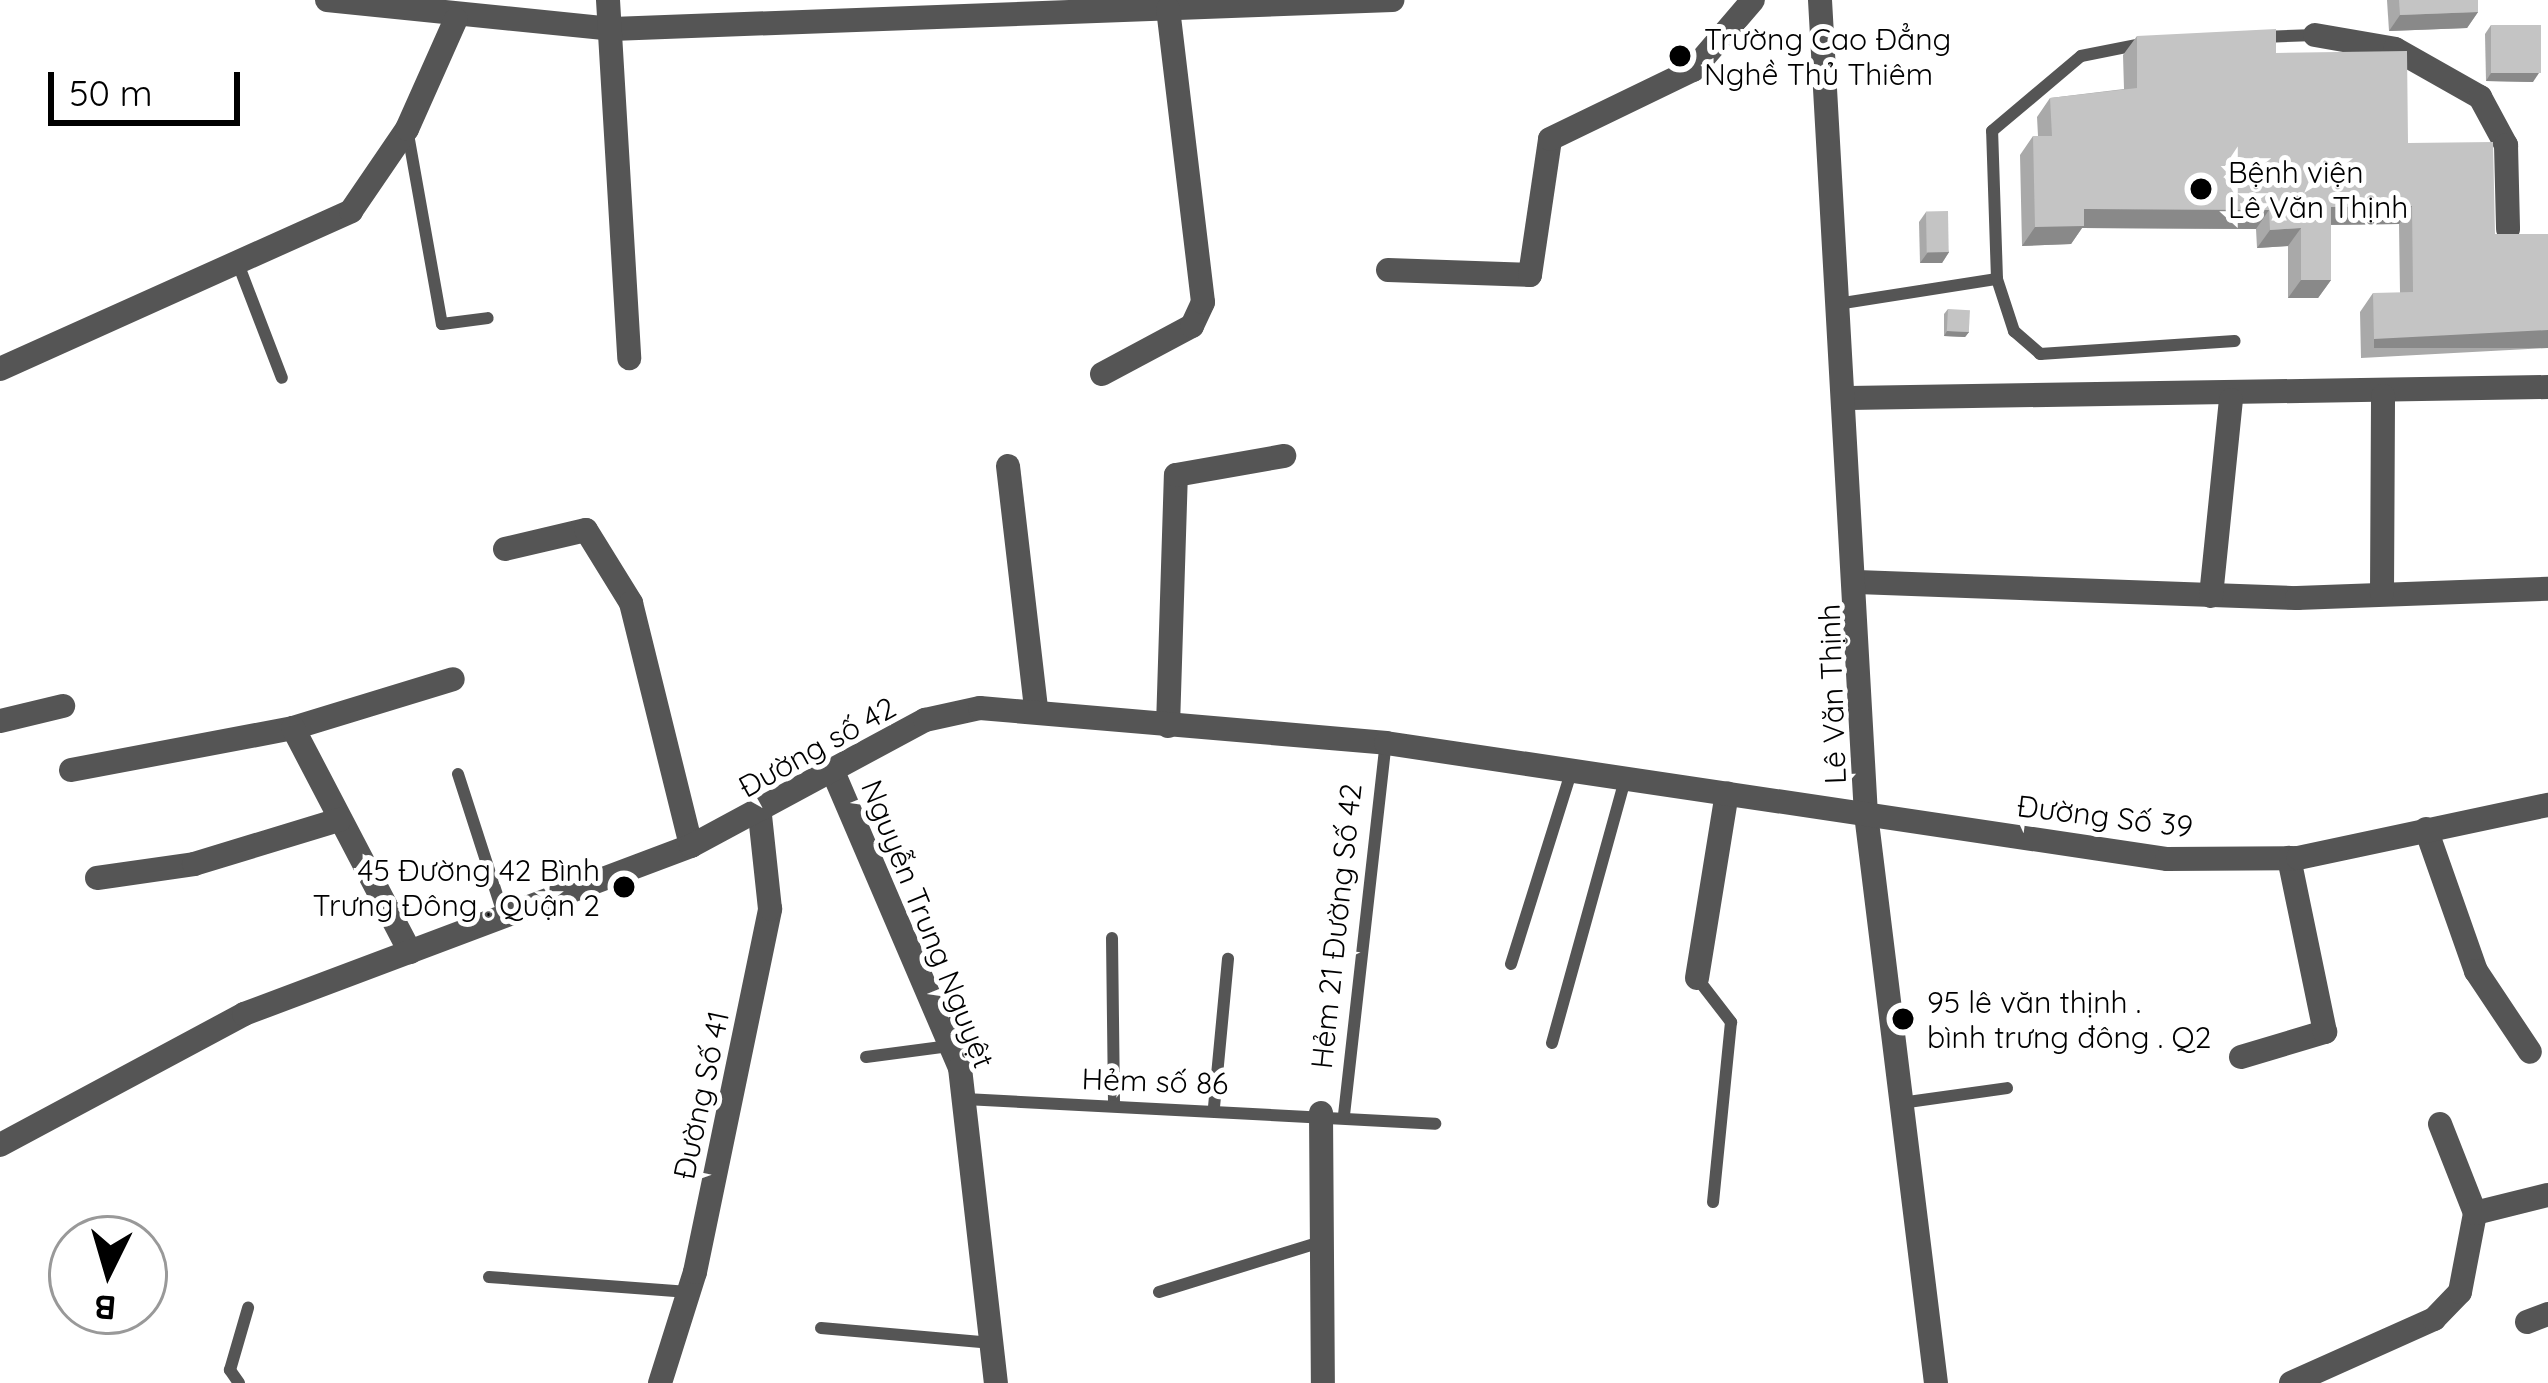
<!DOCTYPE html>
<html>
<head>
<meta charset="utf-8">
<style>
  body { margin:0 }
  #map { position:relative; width:2548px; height:1383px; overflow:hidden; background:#fff; font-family:Quicksand,sans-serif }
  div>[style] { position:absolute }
  .service>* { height:12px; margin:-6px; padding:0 6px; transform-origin:6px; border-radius:6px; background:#555 }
  .minor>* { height:24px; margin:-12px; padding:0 12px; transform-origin:12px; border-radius:12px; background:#555 }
  .tertiary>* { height:24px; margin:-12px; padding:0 12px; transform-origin:12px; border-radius:12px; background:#555 }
  .wall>* { inset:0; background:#a9a9a9 }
  .shaded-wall>* { inset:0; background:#898989; transform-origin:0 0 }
  .building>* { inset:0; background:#c4c4c4; transform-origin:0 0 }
  .dots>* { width:33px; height:33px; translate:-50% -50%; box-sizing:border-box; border:6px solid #fff; border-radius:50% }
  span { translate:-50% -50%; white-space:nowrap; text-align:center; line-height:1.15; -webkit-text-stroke:10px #fff; paint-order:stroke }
  .poi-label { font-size:30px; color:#000 }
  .left { translate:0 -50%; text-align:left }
  .right { translate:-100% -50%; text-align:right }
  .street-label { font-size:30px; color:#000 }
  .north { position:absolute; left:48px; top:1215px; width:120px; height:120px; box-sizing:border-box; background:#fff; border:3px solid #999; border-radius:50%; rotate:185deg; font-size:33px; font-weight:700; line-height:48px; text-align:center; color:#000 }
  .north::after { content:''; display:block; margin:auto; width:42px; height:54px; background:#000; clip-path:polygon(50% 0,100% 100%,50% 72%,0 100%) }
  .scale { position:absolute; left:48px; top:72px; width:192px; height:54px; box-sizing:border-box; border:6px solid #000; border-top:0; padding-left:15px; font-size:36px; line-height:42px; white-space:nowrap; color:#000; -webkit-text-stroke:9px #fff; paint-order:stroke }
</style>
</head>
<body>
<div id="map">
  <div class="service">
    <div style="left:2263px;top:37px;width:52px;rotate:-2.2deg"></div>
    <div style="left:408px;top:134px;width:193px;rotate:79.9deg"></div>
    <div style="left:442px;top:324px;width:46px;rotate:-7.4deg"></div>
    <div style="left:237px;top:261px;width:125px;rotate:69deg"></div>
    <div style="left:1997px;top:279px;width:55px;rotate:71.9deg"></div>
    <div style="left:2014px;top:331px;width:35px;rotate:41deg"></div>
    <div style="left:2040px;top:354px;width:195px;rotate:-3.8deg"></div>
    <div style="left:1837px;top:304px;width:162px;rotate:-8.9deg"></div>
    <div style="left:1997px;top:279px;width:148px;rotate:-91.9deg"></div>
    <div style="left:1992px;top:131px;width:116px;rotate:-40.1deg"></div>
    <div style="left:2081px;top:56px;width:66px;rotate:-11.3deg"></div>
    <div style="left:458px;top:774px;width:149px;rotate:72.1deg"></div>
    <div style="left:1112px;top:938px;width:165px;rotate:89.3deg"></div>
    <div style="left:1511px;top:964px;width:201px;rotate:-72.6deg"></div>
    <div style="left:1697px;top:978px;width:56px;rotate:52.3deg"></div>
    <div style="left:1731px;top:1022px;width:181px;rotate:95.7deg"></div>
    <div style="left:1552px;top:1043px;width:273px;rotate:-74.5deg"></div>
    <div style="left:866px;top:1057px;width:84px;rotate:-7.5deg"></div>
    <div style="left:965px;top:1099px;width:471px;rotate:3deg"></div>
    <div style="left:1908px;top:1102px;width:100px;rotate:-8deg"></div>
    <div style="left:1214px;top:1107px;width:149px;rotate:-84.6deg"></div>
    <div style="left:1344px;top:1115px;width:374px;rotate:-83.6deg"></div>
    <div style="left:489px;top:1277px;width:200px;rotate:4.3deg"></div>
    <div style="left:1159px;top:1292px;width:170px;rotate:-17.2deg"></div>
    <div style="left:821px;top:1328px;width:172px;rotate:5deg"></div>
    <div style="left:239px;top:1383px;width:16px;rotate:-125deg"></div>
    <div style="left:230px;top:1370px;width:65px;rotate:-73.8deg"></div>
  </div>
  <div class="minor">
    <div style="left:327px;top:0;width:286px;rotate:5.8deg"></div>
    <div style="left:612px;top:29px;width:781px;rotate:-2.13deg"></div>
    <div style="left:608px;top:0;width:359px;rotate:86.6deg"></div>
    <div style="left:2315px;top:35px;width:81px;rotate:9.9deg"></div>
    <div style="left:2395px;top:49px;width:98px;rotate:29.5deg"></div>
    <div style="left:2480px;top:97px;width:55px;rotate:61.6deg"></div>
    <div style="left:2506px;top:145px;width:84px;rotate:88.6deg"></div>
    <div style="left:1388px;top:270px;width:142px;rotate:2deg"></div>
    <div style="left:1530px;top:275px;width:137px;rotate:-81.6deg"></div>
    <div style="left:1550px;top:139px;width:159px;rotate:-25.8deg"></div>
    <div style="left:1693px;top:70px;width:92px;rotate:-49.4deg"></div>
    <div style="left:0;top:369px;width:385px;rotate:-24.2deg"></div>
    <div style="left:351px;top:211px;width:99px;rotate:-55.7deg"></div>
    <div style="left:407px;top:129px;width:120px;rotate:-66deg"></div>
    <div style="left:1102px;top:374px;width:102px;rotate:-28.1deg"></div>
    <div style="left:1192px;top:326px;width:26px;rotate:-65deg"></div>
    <div style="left:1203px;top:302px;width:295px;rotate:-96.8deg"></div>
    <div style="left:1849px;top:398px;width:699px;rotate:-0.9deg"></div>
    <div style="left:1008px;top:466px;width:244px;rotate:83.4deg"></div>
    <div style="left:505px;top:549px;width:83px;rotate:-13.2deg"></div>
    <div style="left:586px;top:530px;width:86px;rotate:58.3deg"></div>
    <div style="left:631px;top:603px;width:250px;rotate:76.1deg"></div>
    <div style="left:1857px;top:582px;width:440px;rotate:2.1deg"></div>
    <div style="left:2297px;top:598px;width:251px;rotate:-2.1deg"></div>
    <div style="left:2382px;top:593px;width:197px;rotate:-89.7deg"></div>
    <div style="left:2211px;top:596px;width:197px;rotate:-84.2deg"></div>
    <div style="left:0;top:721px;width:65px;rotate:-13.4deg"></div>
    <div style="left:1168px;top:726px;width:251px;rotate:-88.2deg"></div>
    <div style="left:1176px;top:475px;width:110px;rotate:-10deg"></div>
    <div style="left:293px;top:728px;width:167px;rotate:-17deg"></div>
    <div style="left:71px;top:770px;width:226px;rotate:-10.7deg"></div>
    <div style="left:293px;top:728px;width:253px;rotate:62.4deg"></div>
    <div style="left:834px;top:774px;width:320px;rotate:66.8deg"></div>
    <div style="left:960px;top:1068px;width:317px;rotate:83.5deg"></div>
    <div style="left:2426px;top:829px;width:151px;rotate:70.6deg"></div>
    <div style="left:2476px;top:971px;width:97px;rotate:56.3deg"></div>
    <div style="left:97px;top:878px;width:98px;rotate:-8.2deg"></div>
    <div style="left:194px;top:864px;width:152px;rotate:-16.9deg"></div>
    <div style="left:1697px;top:978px;width:187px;rotate:-80.8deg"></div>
    <div style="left:2241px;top:1057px;width:88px;rotate:-16.6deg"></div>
    <div style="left:2325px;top:1032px;width:178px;rotate:-101.7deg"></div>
    <div style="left:1321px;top:1113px;width:270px;rotate:89.6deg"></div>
    <div style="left:2440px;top:1124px;width:96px;rotate:68.5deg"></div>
    <div style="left:2527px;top:1322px;width:22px;rotate:-21deg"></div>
    <div style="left:660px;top:1383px;width:116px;rotate:-72.5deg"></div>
    <div style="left:695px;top:1272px;width:371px;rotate:-78.3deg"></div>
    <div style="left:770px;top:909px;width:95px;rotate:-96.1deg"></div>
    <div style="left:2291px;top:1383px;width:157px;rotate:-24.1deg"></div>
    <div style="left:2434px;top:1319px;width:37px;rotate:-46deg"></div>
    <div style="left:2460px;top:1292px;width:80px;rotate:-79.2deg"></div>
    <div style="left:2475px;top:1213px;width:75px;rotate:-13.9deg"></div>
  </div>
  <div class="tertiary">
    <div style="left:1820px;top:0;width:815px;rotate:86.77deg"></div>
    <div style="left:1866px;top:814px;width:573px;rotate:82.99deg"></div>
    <div style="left:0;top:1145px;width:277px;rotate:-28.2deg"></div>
    <div style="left:244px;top:1014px;width:478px;rotate:-20.6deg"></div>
    <div style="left:691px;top:846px;width:266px;rotate:-28.3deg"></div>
    <div style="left:925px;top:720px;width:56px;rotate:-12.3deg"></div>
    <div style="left:980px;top:708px;width:408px;rotate:4.9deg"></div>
    <div style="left:1386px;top:743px;width:790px;rotate:8.45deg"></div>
    <div style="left:2167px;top:859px;width:131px;rotate:-0.4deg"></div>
    <div style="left:2298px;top:858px;width:256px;rotate:-12deg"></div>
  </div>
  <div class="wall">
    <div style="clip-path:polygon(2387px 0,2478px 0,2478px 12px,2467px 28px,2389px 31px)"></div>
    <div style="clip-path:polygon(2491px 25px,2533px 82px,2486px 81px,2485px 34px)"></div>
    <div style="clip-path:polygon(2137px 36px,2276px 53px,2408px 143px,2495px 234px,2548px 234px,2548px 348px,2361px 358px,2360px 312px,2373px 293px,2400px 293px,2399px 224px,2331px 225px,2331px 280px,2318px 298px,2288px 298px,2288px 246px,2257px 248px,2256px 229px,2082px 228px,2071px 244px,2022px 246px,2020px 155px,2033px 136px,2038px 136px,2037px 117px,2050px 98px,2124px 89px,2123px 55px)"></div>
    <div style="clip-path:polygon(1926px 212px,1949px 252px,1942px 263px,1920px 263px,1919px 222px)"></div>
    <div style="clip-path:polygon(1948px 309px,1969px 332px,1965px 337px,1944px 336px,1944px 314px)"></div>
  </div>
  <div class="shaded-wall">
    <div style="clip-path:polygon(2478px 12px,2467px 28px,2389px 31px,2400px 15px)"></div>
    <div style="clip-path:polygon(2491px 73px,2539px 73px,2533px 82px,2486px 81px)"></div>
    <div style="clip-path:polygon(2412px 206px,2399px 224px,2318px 225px,2331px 207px)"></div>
    <div style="clip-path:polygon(2084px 209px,2269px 210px,2256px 229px,2082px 228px,2071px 244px,2022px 246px,2035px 227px)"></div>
    <div style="clip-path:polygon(2301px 228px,2288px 246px,2257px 248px,2270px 230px)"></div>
    <div style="clip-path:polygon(1928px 252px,1949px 252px,1942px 263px,1920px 263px)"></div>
    <div style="clip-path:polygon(2301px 280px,2331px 280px,2318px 298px,2288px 298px)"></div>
    <div style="left:2548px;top:330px;width:18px;height:174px;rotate:90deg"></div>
    <div style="clip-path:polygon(1947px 331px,1969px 332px,1965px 337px,1944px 336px)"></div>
  </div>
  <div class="building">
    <div style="clip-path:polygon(2399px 0,2478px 0,2478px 12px,2400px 15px)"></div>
    <div style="left:2491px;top:25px;width:50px;height:48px"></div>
    <div style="clip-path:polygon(2276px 29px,2276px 53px,2407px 51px,2408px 143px,2493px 142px,2495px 234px,2548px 234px,2548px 330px,2374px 339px,2373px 293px,2413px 292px,2412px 206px,2331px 207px,2331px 280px,2301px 280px,2301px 228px,2270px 230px,2269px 210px,2084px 209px,2084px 226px,2035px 227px,2033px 136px,2052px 136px,2050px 98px,2137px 88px,2137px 36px)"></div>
    <div style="left:1948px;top:211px;width:41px;height:22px;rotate:89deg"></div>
    <div style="left:1948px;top:309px;width:22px;height:22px;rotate:3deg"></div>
  </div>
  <div class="dots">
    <div style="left:1680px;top:56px;background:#000"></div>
    <div style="left:2201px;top:189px;background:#000"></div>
    <div style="left:624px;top:887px;background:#000"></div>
    <div style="left:1903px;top:1019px;background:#000"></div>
  </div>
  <div class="poi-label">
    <span class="left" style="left:1704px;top:56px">Trường Cao Đẳng<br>Nghề Thủ Thiêm</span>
    <span class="left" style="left:2228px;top:189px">Bệnh viện<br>Lê Văn Thịnh</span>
    <span class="right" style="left:600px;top:887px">45 Đường 42 Bình<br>Trưng Đông . Quận 2</span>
    <span class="left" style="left:1927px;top:1019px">95 lê văn thịnh .<br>bình trưng đông . Q2</span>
  </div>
  <div class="street-label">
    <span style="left:1832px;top:694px;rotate:-92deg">Lê Văn Thịnh</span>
    <span style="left:817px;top:747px;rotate:-29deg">Đường số 42</span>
    <span style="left:2105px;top:816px;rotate:7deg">Đường Số 39</span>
    <span style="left:928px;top:924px;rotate:68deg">Nguyễn Trung Nguyệt</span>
    <span style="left:1336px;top:926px;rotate:-84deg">Hẻm 21 Đường Số 42</span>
    <span style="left:1155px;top:1081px;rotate:2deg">Hẻm số 86</span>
    <span style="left:701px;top:1095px;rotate:-78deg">Đường Số 41</span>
  </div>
  <div class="north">B</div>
  <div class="scale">50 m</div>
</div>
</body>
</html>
